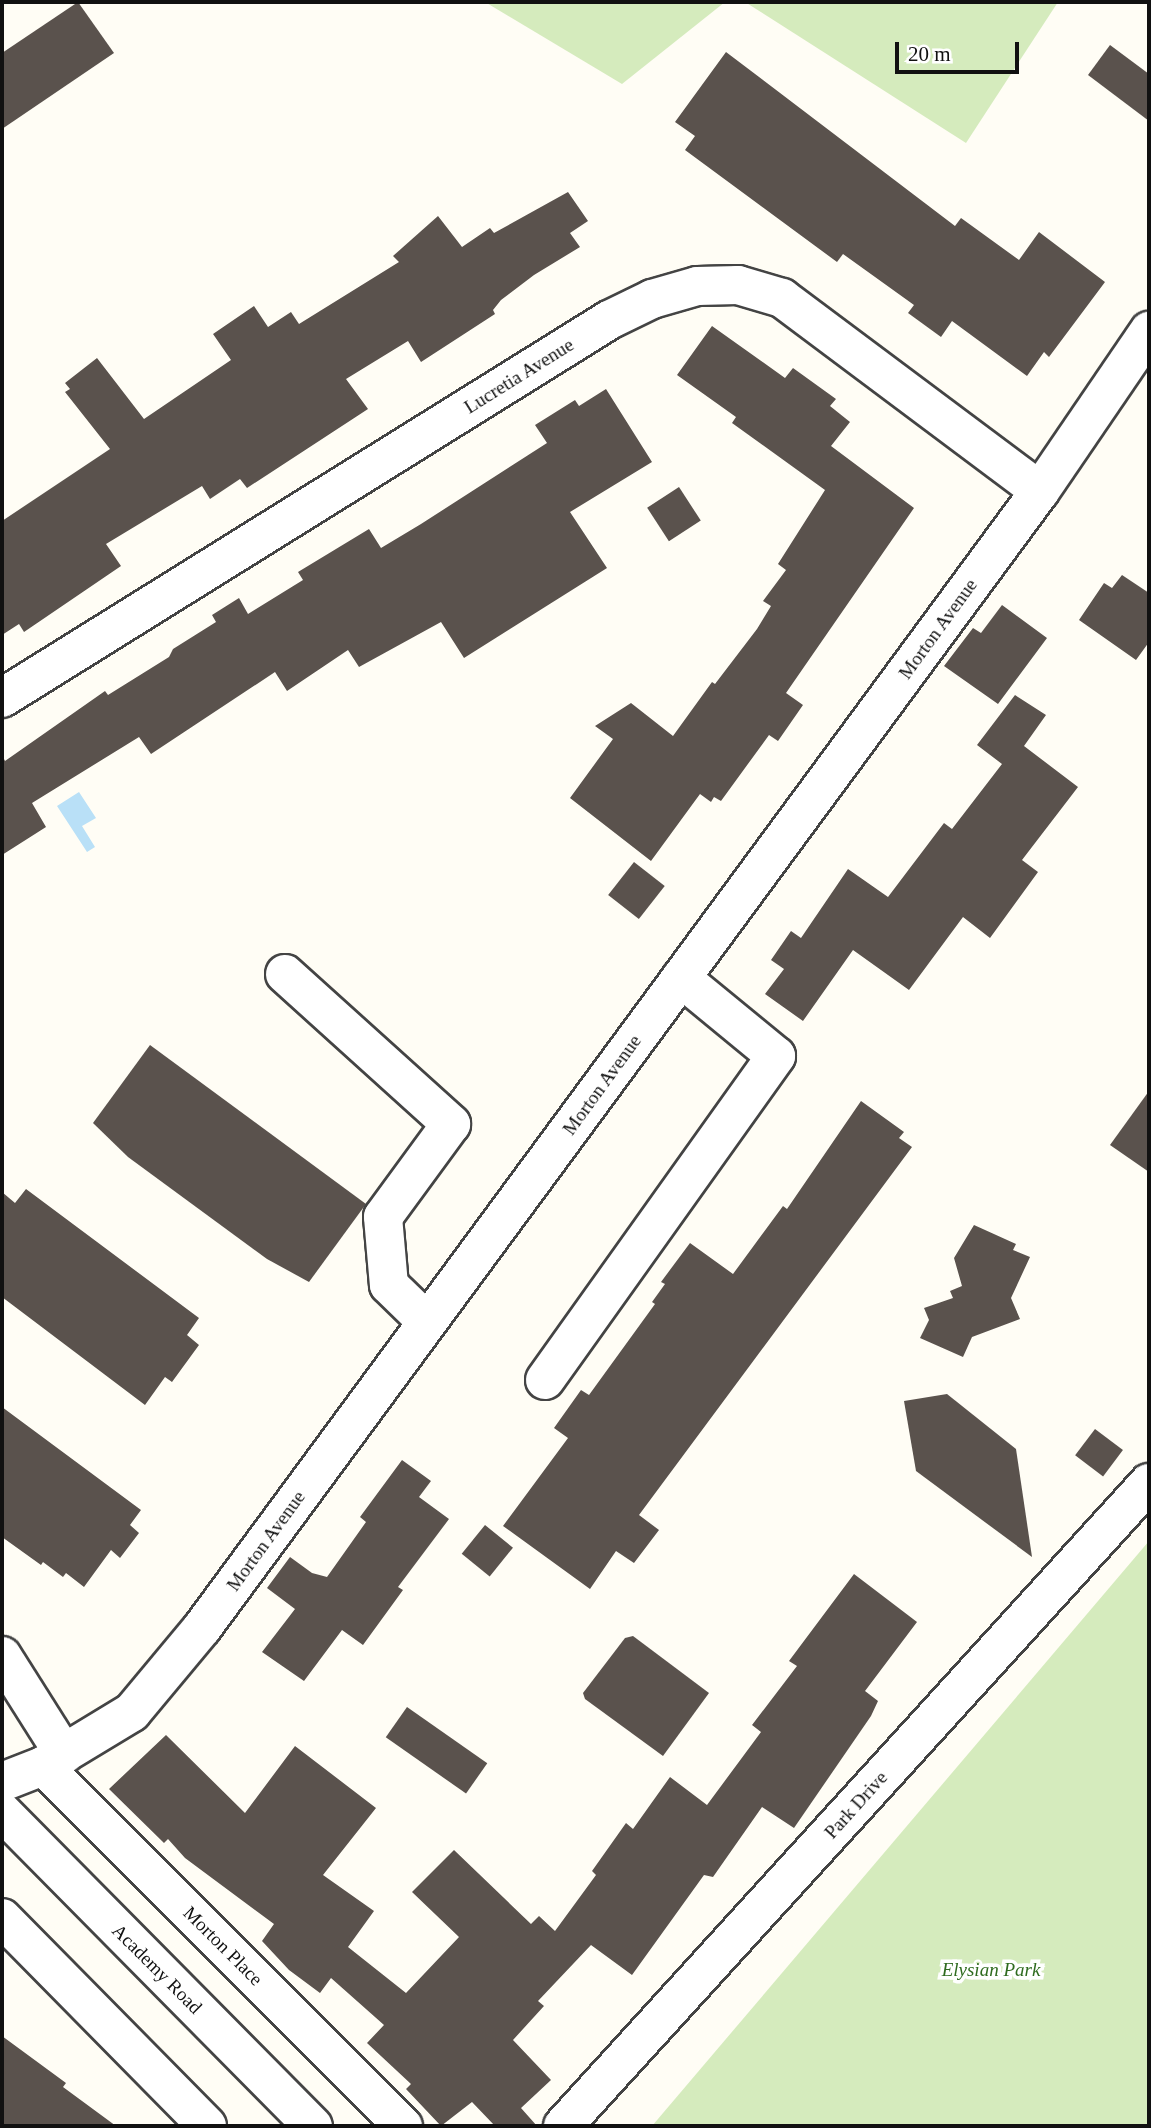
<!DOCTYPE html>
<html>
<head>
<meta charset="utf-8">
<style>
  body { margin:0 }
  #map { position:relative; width:1151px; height:2128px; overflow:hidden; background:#fffdf5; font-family:Georgia,serif }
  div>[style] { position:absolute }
  .green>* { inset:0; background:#d5ebbd }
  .water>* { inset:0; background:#b9e0f7 }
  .building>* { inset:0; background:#5a524d; transform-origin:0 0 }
  .roads { filter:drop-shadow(2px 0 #444) drop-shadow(-2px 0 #444) drop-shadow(0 2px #444) drop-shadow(0 -2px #444) }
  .minor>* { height:38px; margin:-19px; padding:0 19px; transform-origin:19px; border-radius:19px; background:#fff }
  span { translate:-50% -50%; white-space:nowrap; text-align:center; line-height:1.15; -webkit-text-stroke:7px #fff; paint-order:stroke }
  .street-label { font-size:19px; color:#111 }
  .park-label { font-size:19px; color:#2f6b1f; font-style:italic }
  .frame { position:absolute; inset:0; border:4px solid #111; pointer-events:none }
  .scale { position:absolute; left:895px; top:42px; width:124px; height:32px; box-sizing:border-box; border:4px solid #111; border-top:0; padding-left:9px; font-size:21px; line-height:24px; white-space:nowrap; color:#111; -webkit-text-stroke:5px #fff; paint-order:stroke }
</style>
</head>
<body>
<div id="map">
  <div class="green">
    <div style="clip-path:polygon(485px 2px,725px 2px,622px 84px)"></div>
    <div style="clip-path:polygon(745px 2px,1058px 2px,966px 143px)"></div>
    <div style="clip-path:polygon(1149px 1541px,1149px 2126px,652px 2126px)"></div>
  </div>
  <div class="water">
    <div style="clip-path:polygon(79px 792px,96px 818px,82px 826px,95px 847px,87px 852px,57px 806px)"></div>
  </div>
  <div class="building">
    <div style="clip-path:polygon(78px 2px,114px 53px,2px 129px,2px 53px)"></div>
    <div style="clip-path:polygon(1110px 45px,1149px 74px,1149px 121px,1088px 75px)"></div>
    <div style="clip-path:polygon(726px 52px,955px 226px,961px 218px,1019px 260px,1039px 232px,1105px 282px,1049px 357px,1044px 352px,1027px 376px,952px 321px,941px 337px,908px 313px,914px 305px,843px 254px,837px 262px,685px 150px,695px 136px,675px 122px)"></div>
    <div style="clip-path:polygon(568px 192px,588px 221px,570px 233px,580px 247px,534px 275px,501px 300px,493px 310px,495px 314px,421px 362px,408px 341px,346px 379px,368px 409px,247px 488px,240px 479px,210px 499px,202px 486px,106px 544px,121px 566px,24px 632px,19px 624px,2px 635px,2px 521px,110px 449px,65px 392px,70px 389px,65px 383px,97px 358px,144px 419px,231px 360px,213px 334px,254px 306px,268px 327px,291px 312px,299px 324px,399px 262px,393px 256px,438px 216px,462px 247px,490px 228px,494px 233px)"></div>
    <div style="clip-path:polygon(712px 326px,785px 378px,793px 368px,836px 399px,830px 406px,850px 422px,831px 446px,914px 508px,786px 693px,803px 705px,778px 741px,769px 735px,721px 801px,714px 797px,711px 802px,700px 794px,651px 861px,570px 798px,613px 739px,595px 726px,631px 703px,673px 736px,712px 682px,715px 684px,757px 629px,771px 606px,763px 601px,786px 570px,778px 564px,825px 490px,732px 423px,736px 417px,677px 375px)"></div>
    <div style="clip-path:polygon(606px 389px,652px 462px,570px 512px,607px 568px,464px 658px,441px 622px,359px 667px,348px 650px,287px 691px,275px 672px,151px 754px,139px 737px,32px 803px,46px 827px,2px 855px,2px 755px,5px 761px,105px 691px,108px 695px,169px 657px,173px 649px,216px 622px,212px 615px,239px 598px,248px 614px,303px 580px,298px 572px,369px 529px,381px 548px,421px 524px,547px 443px,535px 425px,575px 400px,579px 406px)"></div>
    <div style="left:679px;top:487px;width:40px;height:38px;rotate:57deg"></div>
    <div style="clip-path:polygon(1122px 575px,1149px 593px,1149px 642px,1136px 660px,1079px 620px,1104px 583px,1112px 588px)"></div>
    <div style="clip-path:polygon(1002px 605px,1047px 638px,998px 704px,944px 666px,973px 628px,981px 633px)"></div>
    <div style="clip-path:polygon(1015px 695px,1046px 715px,1024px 746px,1078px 787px,1022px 860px,1038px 872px,990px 938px,963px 917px,909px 990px,853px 950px,803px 1021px,765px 994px,784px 969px,771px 960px,791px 931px,801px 938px,848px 869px,888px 897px,944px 823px,952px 829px,1002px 764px,977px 745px)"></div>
    <div style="left:634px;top:862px;width:39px;height:42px;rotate:38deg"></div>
    <div style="clip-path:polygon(150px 1045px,366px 1204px,309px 1282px,267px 1259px,128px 1157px,93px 1123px)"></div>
    <div style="clip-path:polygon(1149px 1091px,1149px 1172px,1110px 1145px)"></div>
    <div style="clip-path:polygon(861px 1101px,904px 1132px,899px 1138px,912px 1147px,639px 1515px,659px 1530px,634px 1563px,616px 1551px,590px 1589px,503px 1526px,568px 1438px,554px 1428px,581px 1390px,589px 1395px,655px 1304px,652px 1302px,665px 1284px,661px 1282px,690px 1243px,733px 1274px,783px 1206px,787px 1209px)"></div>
    <div style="clip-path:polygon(26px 1189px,199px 1318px,187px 1335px,199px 1345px,172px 1382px,165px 1377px,145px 1405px,2px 1297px,2px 1192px,15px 1203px)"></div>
    <div style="clip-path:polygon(974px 1225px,1016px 1244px,1013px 1250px,1030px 1257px,1011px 1298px,1020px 1319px,972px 1337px,963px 1357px,920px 1338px,929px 1320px,924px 1308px,953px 1298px,950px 1291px,962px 1286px,954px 1258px)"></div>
    <div style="clip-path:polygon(947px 1394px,1016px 1449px,1032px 1557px,916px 1471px,904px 1401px)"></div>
    <div style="clip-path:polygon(2px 1407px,141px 1510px,130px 1525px,139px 1533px,120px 1558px,111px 1550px,84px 1587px,66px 1573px,63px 1577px,43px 1562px,41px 1565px,2px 1537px)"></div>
    <div style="left:1095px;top:1429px;width:35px;height:33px;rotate:37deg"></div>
    <div style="clip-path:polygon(402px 1460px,431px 1481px,419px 1497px,449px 1519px,398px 1587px,403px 1590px,363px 1645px,342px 1630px,304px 1681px,262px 1652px,295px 1609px,267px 1588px,290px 1557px,312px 1573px,327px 1577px,366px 1522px,360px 1517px)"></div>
    <div style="left:485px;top:1525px;width:36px;height:37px;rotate:39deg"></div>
    <div style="clip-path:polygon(854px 1574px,917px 1622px,865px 1691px,878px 1701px,871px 1716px,794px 1828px,762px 1807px,713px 1877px,704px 1875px,632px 1975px,591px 1945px,538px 2001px,544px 2006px,513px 2040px,551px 2080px,521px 2108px,537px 2126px,495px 2126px,472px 2102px,441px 2126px,406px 2089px,411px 2084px,367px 2043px,384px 2025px,331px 1978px,320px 1993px,289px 1970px,262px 1941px,274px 1924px,185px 1858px,168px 1839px,164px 1843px,109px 1789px,166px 1735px,245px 1813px,295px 1746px,376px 1808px,323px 1875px,374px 1911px,348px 1947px,406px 1993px,459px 1937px,412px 1892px,454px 1850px,531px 1924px,539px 1916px,555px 1931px,596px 1875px,592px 1871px,626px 1823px,633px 1829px,670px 1777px,707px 1805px,761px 1732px,752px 1725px,797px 1666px,789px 1661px)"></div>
    <div style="clip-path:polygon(633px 1636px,709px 1693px,663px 1756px,585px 1699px,583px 1693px,625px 1638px)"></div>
    <div style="left:407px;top:1707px;width:98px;height:37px;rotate:35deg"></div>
    <div style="clip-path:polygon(2px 2036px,66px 2083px,63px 2087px,116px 2126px,2px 2126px)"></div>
  </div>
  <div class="roads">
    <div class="minor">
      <div style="left:2px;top:698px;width:715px;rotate:-31.91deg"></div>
      <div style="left:609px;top:320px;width:48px;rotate:-26deg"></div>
      <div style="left:652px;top:299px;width:47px;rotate:-16.1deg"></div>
      <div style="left:697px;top:286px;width:41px;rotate:-1.4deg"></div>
      <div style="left:738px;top:285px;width:46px;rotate:16.5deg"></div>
      <div style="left:782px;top:298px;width:322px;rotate:36.8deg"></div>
      <div style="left:285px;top:974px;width:224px;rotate:42.1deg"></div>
      <div style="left:451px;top:1124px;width:115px;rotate:126.2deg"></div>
      <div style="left:383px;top:1217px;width:68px;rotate:85deg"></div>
      <div style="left:389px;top:1285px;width:53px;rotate:44.2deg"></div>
      <div style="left:545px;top:1380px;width:398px;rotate:-54.5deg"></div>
      <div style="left:776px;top:1056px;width:123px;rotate:-140.6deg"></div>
      <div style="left:2px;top:1656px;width:116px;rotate:57.7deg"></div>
      <div style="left:43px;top:1766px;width:509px;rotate:45deg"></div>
      <div style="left:2px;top:1782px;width:44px;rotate:-21.3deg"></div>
      <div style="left:43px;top:1766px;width:104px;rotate:-31.2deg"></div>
      <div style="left:132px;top:1712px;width:109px;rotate:-50.2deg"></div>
      <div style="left:202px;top:1628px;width:1412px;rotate:-53.61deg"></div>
      <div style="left:1040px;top:491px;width:194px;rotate:-55.7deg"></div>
      <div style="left:2px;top:1812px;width:442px;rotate:45.3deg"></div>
      <div style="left:2px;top:1918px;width:292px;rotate:45.4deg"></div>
      <div style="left:563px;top:2126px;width:870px;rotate:-47.66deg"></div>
    </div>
  </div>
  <div class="street-label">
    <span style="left:519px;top:376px;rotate:-32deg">Lucretia Avenue</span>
    <span style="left:938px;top:629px;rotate:-54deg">Morton Avenue</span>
    <span style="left:602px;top:1085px;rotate:-54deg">Morton Avenue</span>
    <span style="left:266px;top:1541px;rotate:-54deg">Morton Avenue</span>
    <span style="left:856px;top:1805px;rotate:-48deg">Park Drive</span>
    <span style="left:223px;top:1946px;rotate:45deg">Morton Place</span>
    <span style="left:157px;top:1969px;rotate:45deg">Academy Road</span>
  </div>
  <div class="park-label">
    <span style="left:991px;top:1970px">Elysian Park</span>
  </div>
  <div class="frame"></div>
  <div class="scale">20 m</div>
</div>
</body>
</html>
